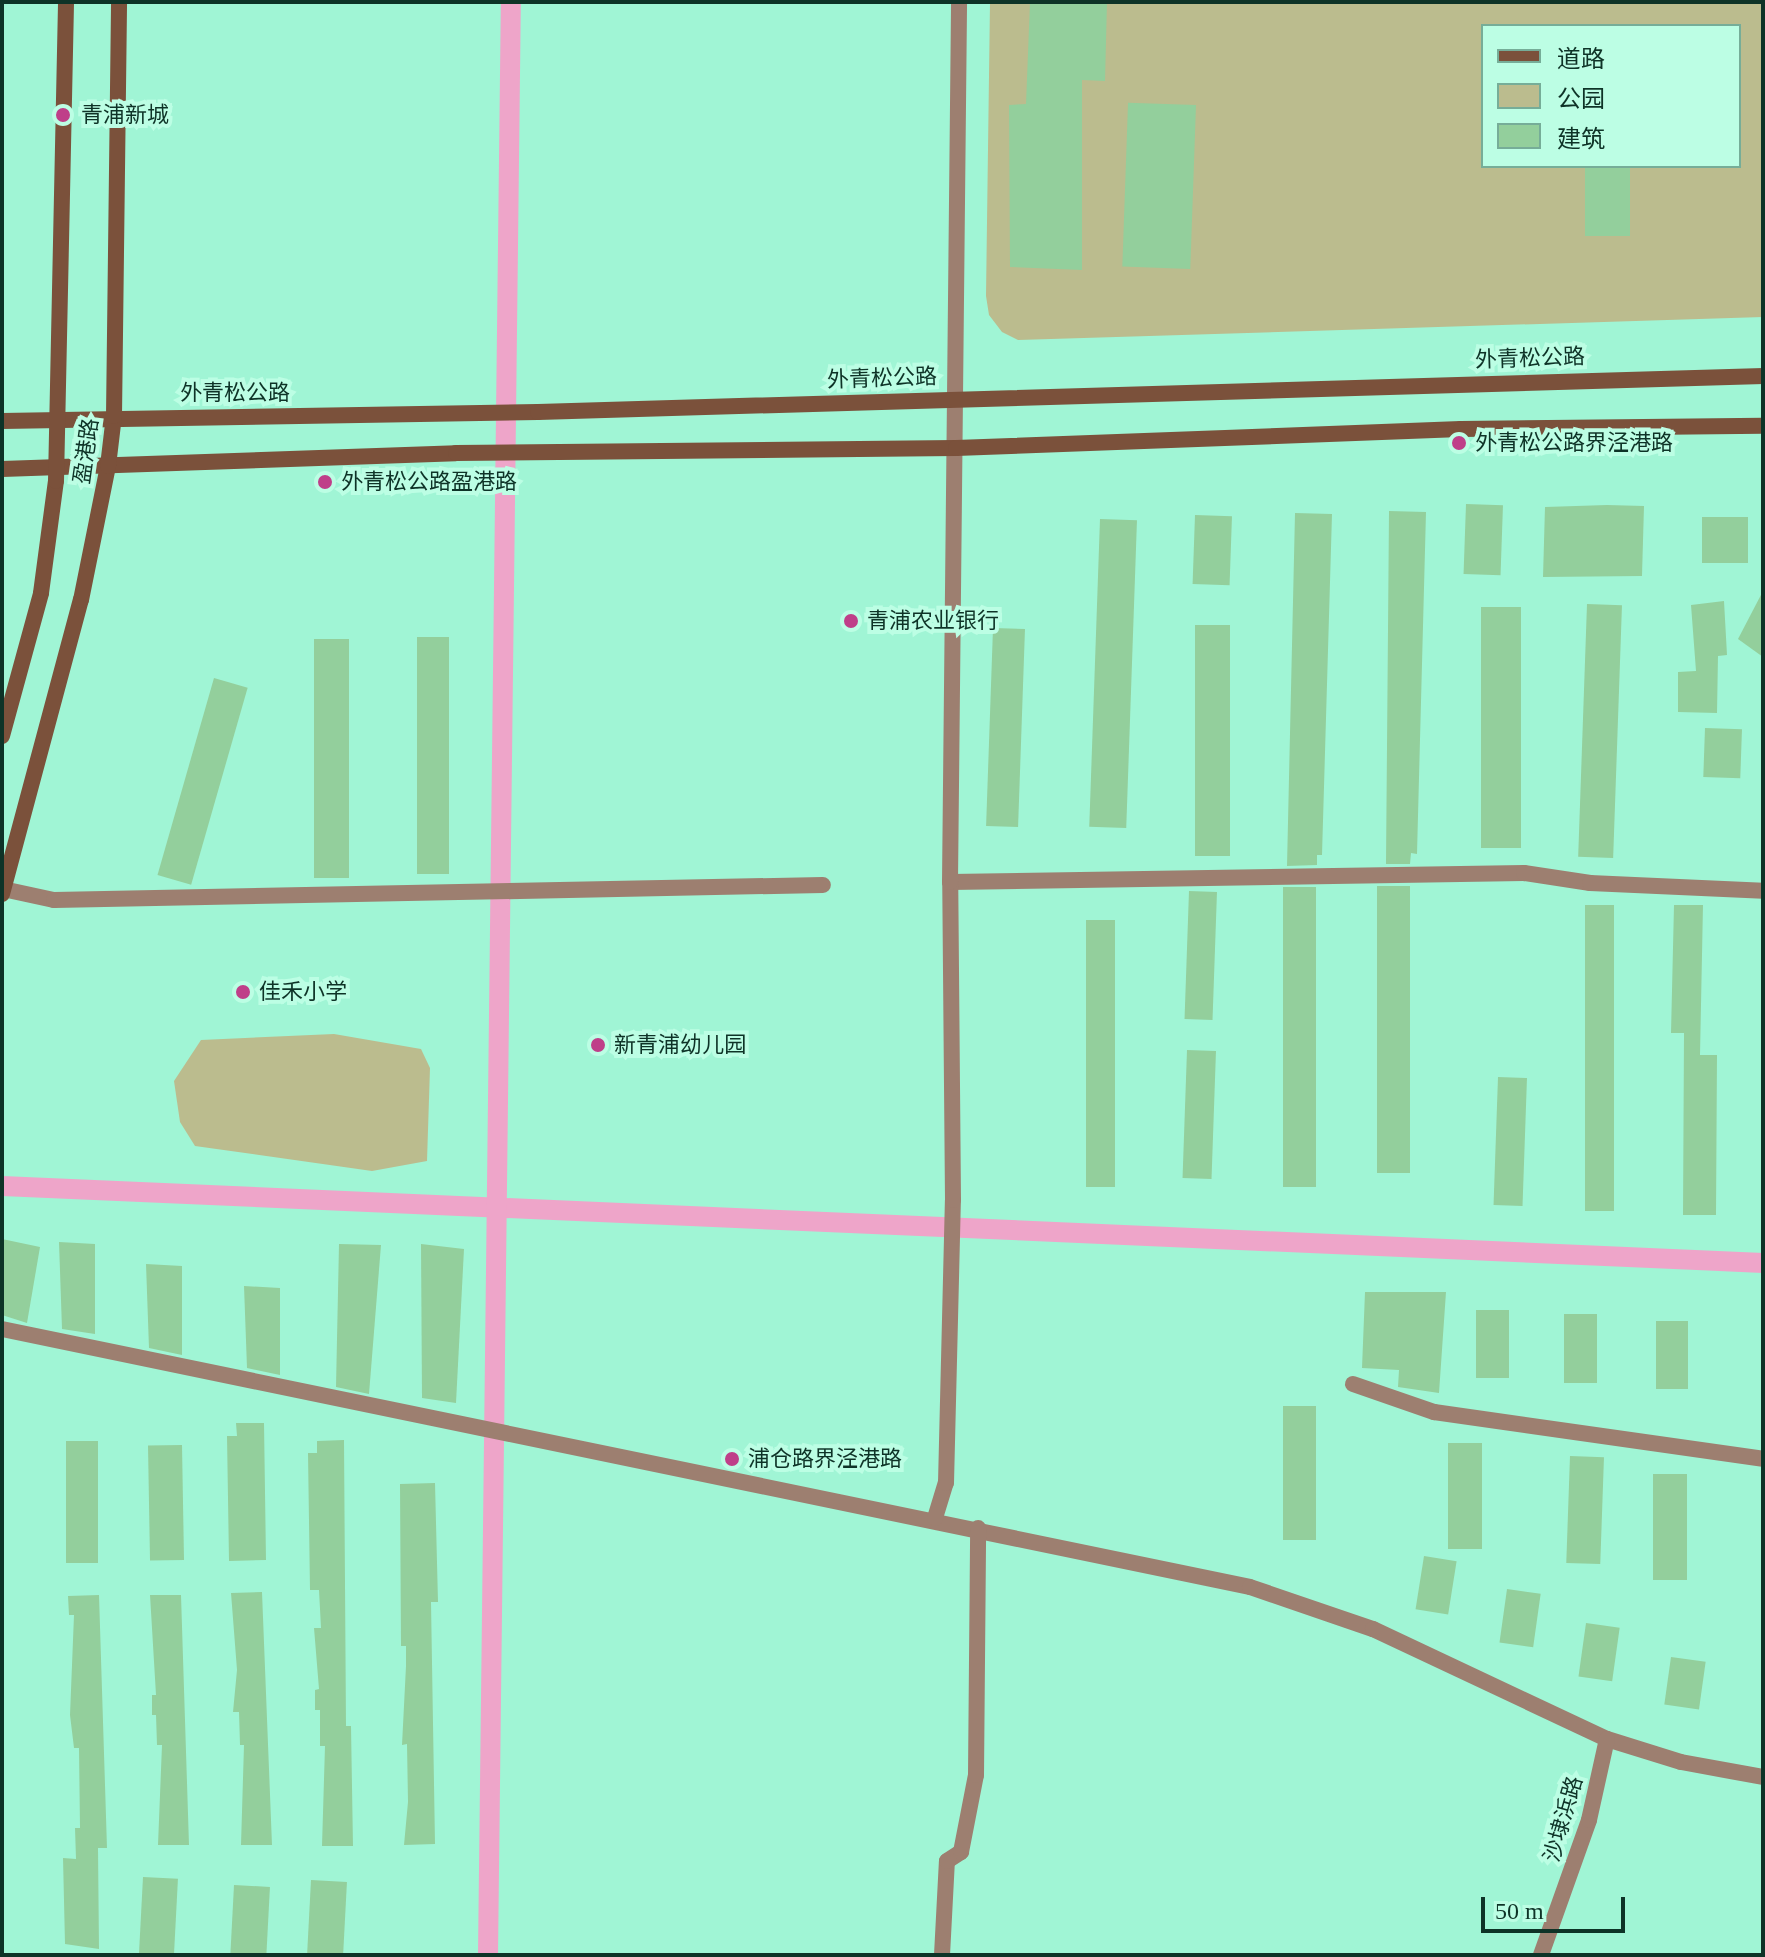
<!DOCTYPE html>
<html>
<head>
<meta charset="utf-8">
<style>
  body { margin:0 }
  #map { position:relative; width:1765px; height:1957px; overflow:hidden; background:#a0f5d5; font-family:"Times New Roman","Noto Sans SC",serif }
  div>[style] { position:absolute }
  .green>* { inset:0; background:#bbbc8e }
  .canal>* { height:20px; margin:-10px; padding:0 10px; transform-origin:10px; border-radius:10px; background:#eea5c9 }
  .building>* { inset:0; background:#93cf9c; transform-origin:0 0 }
  .minor>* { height:16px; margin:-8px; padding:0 8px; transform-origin:8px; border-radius:8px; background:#9d7f70 }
  .secondary>* { height:16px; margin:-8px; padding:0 8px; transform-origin:8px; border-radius:8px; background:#7b513b }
  .dots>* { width:22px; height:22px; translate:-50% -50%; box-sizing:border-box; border:4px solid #bcfee4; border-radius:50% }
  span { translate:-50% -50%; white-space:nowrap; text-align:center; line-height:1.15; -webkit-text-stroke:8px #bcfee4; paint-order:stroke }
  .poi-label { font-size:22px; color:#0e3327 }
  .left { translate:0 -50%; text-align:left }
  .street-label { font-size:22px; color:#0e3327 }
  .frame { position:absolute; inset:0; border:4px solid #0e3327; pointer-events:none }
  .legend { position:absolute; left:1481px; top:24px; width:260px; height:144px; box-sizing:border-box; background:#bcfee4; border:2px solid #76ad98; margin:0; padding:10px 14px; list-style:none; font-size:24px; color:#0e3327 }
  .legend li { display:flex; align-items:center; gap:16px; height:40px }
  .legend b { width:40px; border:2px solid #76ad98 }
  .scale { position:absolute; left:1481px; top:1897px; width:144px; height:36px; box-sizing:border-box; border:4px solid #0e3327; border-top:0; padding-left:10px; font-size:24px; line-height:28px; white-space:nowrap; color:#0e3327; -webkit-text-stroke:6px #bcfee4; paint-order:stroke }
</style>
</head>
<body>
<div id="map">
  <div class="green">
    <div style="clip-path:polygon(evenodd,990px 2px,1763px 2px,1763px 317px,1018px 340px,1002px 332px,989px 315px,986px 296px,990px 2px,1483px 26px,1739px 26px,1739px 166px,1483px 166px,1483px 26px)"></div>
    <div style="clip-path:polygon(334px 1034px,421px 1049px,430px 1068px,427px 1161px,372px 1171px,195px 1146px,180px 1122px,174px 1081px,201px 1040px)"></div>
  </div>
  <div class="canal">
    <div style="left:2px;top:1186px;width:1763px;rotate:2.5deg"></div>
    <div style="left:488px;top:1955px;width:1953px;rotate:-89.33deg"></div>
  </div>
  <div class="building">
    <div style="clip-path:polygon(1030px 2px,1107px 2px,1105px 81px,1082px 80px,1082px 270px,1010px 267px,1009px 105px,1026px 104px)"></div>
    <div style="left:1196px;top:105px;width:164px;height:68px;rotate:92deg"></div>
    <div style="left:1585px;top:166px;width:45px;height:70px"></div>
    <div style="left:1466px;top:504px;width:37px;height:70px;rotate:2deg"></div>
    <div style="clip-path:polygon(1607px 505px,1644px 506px,1642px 576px,1543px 577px,1545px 507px)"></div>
    <div style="clip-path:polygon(1389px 511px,1426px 512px,1417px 854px,1411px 853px,1410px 864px,1386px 864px)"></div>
    <div style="clip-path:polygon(1295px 513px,1332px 514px,1322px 855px,1317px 855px,1317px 865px,1287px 866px)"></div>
    <div style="left:1195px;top:515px;width:37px;height:69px;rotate:2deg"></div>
    <div style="left:1702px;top:517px;width:46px;height:46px"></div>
    <div style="left:1100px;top:519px;width:37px;height:308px;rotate:2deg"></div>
    <div style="clip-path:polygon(1763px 591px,1763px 657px,1738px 639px)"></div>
    <div style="clip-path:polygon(1724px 601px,1727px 655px,1718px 656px,1717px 713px,1678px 712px,1678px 672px,1696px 671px,1691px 605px)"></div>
    <div style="left:1587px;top:604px;width:35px;height:253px;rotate:2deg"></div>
    <div style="left:1481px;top:607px;width:40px;height:241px"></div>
    <div style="left:1195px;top:625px;width:35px;height:231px"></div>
    <div style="left:993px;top:628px;width:32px;height:198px;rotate:2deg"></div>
    <div style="left:417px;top:637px;width:32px;height:237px"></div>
    <div style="left:314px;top:639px;width:35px;height:239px"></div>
    <div style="left:214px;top:678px;width:35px;height:205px;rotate:16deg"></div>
    <div style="left:1705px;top:728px;width:37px;height:49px;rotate:2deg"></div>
    <div style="left:1377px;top:886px;width:33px;height:287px"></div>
    <div style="left:1316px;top:887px;width:300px;height:33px;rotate:90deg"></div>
    <div style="left:1189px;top:891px;width:28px;height:128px;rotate:2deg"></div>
    <div style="left:1585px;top:905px;width:29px;height:306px"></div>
    <div style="clip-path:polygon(1674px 905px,1703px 905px,1700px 1055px,1717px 1055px,1716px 1215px,1683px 1215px,1684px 1033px,1671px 1033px)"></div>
    <div style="left:1086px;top:920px;width:29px;height:267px"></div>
    <div style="left:1187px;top:1050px;width:29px;height:128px;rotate:2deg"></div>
    <div style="left:1498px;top:1077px;width:29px;height:128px;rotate:2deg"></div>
    <div style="clip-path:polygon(2px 1239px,40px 1247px,27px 1323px,2px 1315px)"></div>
    <div style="clip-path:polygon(59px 1242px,95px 1244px,95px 1334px,62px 1329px)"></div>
    <div style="clip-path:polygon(339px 1244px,381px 1245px,369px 1394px,336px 1387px)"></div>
    <div style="clip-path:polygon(421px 1244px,464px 1249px,456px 1403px,422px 1398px)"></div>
    <div style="clip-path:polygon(146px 1264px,182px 1266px,182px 1355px,149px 1348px)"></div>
    <div style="clip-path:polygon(244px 1286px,280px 1288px,280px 1375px,247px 1368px)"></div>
    <div style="clip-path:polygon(1365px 1292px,1446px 1292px,1439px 1393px,1398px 1387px,1399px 1370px,1362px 1368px)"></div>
    <div style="left:1476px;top:1310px;width:33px;height:68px"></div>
    <div style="left:1564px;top:1314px;width:33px;height:69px"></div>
    <div style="left:1656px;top:1321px;width:32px;height:68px"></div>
    <div style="left:1283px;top:1406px;width:33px;height:134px"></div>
    <div style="clip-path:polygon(236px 1423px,264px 1423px,266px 1560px,229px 1561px,227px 1436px,237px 1436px)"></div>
    <div style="clip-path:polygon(344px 1440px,346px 1726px,351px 1726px,353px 1846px,322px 1846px,325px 1746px,320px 1746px,320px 1710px,315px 1710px,315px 1690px,319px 1689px,314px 1628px,321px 1628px,319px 1590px,310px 1590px,308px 1453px,317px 1453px,317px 1441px)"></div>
    <div style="left:66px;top:1441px;width:32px;height:122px"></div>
    <div style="left:1448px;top:1443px;width:34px;height:106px"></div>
    <div style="left:182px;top:1445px;width:115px;height:34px;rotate:89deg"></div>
    <div style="left:1570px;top:1456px;width:34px;height:107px;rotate:2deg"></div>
    <div style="left:1653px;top:1474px;width:34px;height:106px"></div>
    <div style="clip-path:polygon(435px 1483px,438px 1602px,431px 1602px,435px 1844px,404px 1845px,408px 1802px,407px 1744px,402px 1745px,406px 1666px,406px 1646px,401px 1646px,400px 1484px)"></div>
    <div style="left:1424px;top:1556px;width:33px;height:54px;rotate:9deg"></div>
    <div style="left:1507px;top:1589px;width:34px;height:54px;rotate:8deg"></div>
    <div style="clip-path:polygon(262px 1592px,272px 1845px,241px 1845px,244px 1745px,240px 1745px,239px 1712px,233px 1712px,237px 1670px,231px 1593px)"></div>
    <div style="clip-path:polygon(99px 1595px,107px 1848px,98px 1848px,99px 1949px,65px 1944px,63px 1858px,76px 1859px,75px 1828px,80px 1828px,79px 1748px,74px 1748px,70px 1715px,74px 1615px,69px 1615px,68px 1596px)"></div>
    <div style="clip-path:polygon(150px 1595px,181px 1595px,189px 1845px,158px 1845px,162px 1745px,157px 1745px,156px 1715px,152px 1715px,152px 1695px,156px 1695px)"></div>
    <div style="left:1586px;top:1623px;width:34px;height:54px;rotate:8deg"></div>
    <div style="left:1671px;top:1657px;width:35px;height:48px;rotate:8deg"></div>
    <div style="left:143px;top:1877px;width:35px;height:78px;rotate:3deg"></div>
    <div style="left:311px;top:1880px;width:36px;height:75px;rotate:3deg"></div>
    <div style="left:234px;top:1885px;width:36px;height:70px;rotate:3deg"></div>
  </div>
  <div class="minor">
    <div style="left:950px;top:882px;width:574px;rotate:-0.9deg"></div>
    <div style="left:1524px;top:873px;width:67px;rotate:8.6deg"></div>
    <div style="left:1590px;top:883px;width:173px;rotate:2.6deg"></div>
    <div style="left:3px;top:889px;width:52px;rotate:12.2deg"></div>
    <div style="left:54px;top:900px;width:769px;rotate:-1.12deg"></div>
    <div style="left:2px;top:1329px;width:1274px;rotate:11.68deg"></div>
    <div style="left:1250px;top:1587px;width:130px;rotate:18.9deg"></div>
    <div style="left:1373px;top:1629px;width:259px;rotate:25.2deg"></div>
    <div style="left:1607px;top:1739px;width:77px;rotate:17.3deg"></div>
    <div style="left:1681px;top:1762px;width:83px;rotate:10.4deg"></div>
    <div style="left:1353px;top:1384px;width:86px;rotate:19.1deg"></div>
    <div style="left:1434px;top:1412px;width:332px;rotate:8.1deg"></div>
    <div style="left:935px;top:1518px;width:37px;rotate:-73deg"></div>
    <div style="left:946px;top:1483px;width:283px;rotate:-88.6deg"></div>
    <div style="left:953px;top:1200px;width:318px;rotate:-90.5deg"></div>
    <div style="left:950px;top:882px;width:880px;rotate:-89.41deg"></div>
    <div style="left:942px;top:1955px;width:94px;rotate:-87deg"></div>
    <div style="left:947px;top:1861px;width:17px;rotate:-33deg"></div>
    <div style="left:961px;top:1852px;width:78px;rotate:-79deg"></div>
    <div style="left:976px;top:1775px;width:247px;rotate:-89.5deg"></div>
    <div style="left:1541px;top:1955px;width:143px;rotate:-70.4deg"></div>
    <div style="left:1589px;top:1820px;width:83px;rotate:-77.5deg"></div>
  </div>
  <div class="secondary">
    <div style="left:2px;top:421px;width:536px;rotate:-0.96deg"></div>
    <div style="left:538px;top:412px;width:1226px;rotate:-1.68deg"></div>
    <div style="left:2px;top:469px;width:454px;rotate:-2deg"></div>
    <div style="left:456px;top:453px;width:500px;rotate:-0.57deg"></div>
    <div style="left:956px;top:448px;width:505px;rotate:-2.15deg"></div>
    <div style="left:1461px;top:429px;width:302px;rotate:-0.6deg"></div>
    <div style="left:2px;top:736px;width:148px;rotate:-74.7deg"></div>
    <div style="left:41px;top:593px;width:113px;rotate:-82.4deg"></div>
    <div style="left:56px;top:481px;width:479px;rotate:-88.8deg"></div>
    <div style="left:2px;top:894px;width:304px;rotate:-75deg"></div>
    <div style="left:81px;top:600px;width:137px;rotate:-78.6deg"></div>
    <div style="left:108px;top:466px;width:50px;rotate:-83.2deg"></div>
    <div style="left:114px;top:416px;width:414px;rotate:-89.3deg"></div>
  </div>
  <div class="dots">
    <div style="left:63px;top:115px;background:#bf3f89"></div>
    <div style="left:1459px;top:443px;background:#bf3f89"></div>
    <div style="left:325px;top:482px;background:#bf3f89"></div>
    <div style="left:851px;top:621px;background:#bf3f89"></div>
    <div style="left:243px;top:992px;background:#bf3f89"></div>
    <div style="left:598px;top:1045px;background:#bf3f89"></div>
    <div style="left:732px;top:1459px;background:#bf3f89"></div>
  </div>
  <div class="poi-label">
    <span class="left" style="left:81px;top:115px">青浦新城</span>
    <span class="left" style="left:1475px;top:443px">外青松公路界泾港路</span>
    <span class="left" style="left:341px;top:482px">外青松公路盈港路</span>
    <span class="left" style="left:867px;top:621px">青浦农业银行</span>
    <span class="left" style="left:259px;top:992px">佳禾小学</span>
    <span class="left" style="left:614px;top:1045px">新青浦幼儿园</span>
    <span class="left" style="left:748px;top:1459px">浦仓路界泾港路</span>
  </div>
  <div class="street-label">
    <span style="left:1530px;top:358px;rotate:-2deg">外青松公路</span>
    <span style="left:882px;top:378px;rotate:-2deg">外青松公路</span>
    <span style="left:235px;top:393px">外青松公路</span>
    <span style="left:86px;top:451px;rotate:-82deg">盈港路</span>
    <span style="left:1563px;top:1819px;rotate:-74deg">沙埭浜路</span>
  </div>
  <div class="frame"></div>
  <ul class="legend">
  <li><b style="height:10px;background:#7b513b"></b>道路</li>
  <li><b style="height:22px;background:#bbbc8e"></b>公园</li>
  <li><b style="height:22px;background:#93cf9c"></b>建筑</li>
  </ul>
  <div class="scale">50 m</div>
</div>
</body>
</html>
